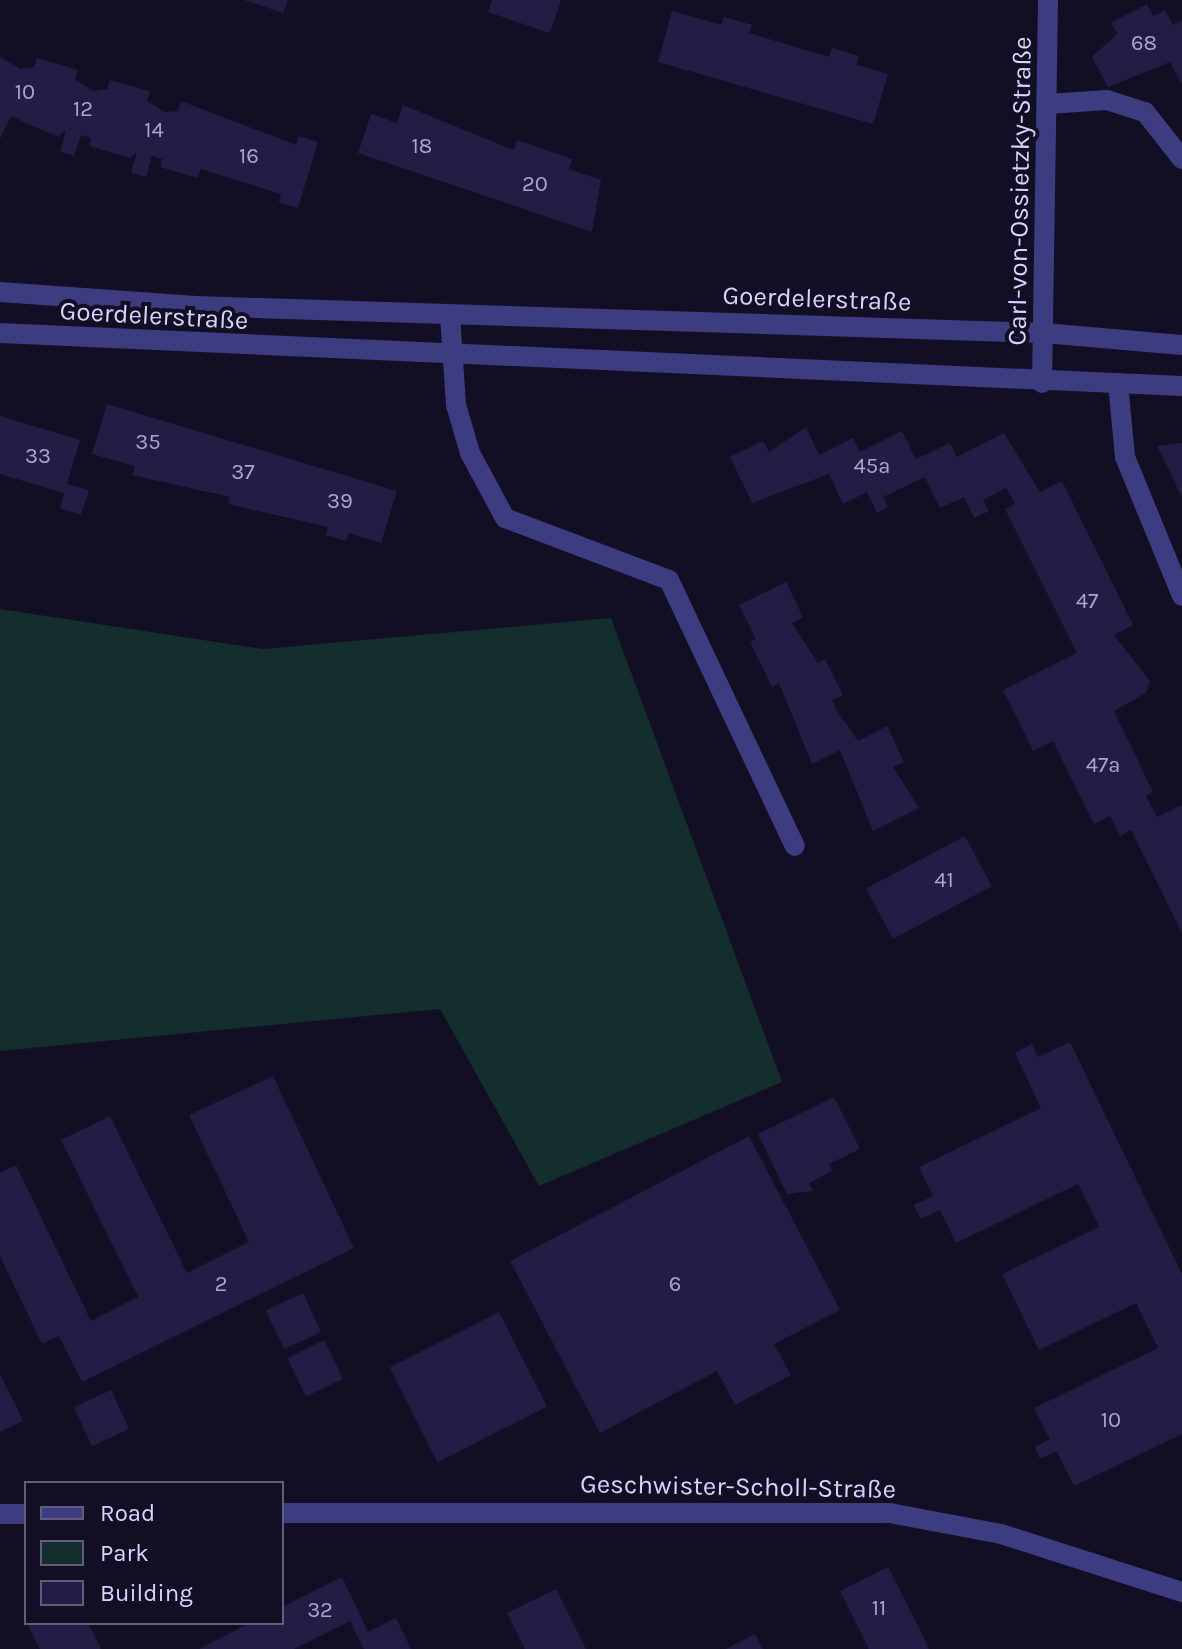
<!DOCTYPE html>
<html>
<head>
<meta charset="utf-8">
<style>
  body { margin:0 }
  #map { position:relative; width:1182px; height:1649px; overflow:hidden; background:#120f24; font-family:Karla,sans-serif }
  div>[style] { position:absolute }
  .green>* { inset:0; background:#132e2c }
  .building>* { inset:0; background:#231c44; transform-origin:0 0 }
  .minor>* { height:20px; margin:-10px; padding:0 10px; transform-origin:10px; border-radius:10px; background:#3d3c81 }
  span { translate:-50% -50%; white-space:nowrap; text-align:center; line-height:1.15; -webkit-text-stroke:8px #120f24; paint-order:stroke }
  .number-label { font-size:22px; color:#aba6cf }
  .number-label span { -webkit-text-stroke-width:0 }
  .street-label { font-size:26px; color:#d8d4fd }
  .legend { position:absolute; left:24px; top:1481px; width:260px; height:144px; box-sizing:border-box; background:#120f24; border:2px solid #615e7b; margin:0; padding:10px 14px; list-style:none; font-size:24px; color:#d8d4fd }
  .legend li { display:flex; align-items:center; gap:16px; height:40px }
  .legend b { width:40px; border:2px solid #615e7b }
</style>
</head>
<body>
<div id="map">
  <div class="green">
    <div style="clip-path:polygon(0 609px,263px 649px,611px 618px,782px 1082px,539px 1186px,440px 1009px,0 1051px)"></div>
  </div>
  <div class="building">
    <div style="clip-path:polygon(244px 0,288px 0,283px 13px)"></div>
    <div style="clip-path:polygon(492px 0,561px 0,550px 33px,488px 12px)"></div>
    <div style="clip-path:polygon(1147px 4px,1153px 16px,1165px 10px,1173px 25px,1182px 20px,1182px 84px,1170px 62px,1108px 87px,1092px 57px,1117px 34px,1111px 23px)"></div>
    <div style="clip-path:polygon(672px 11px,721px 25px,724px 17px,752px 25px,749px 33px,829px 57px,832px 48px,859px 56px,857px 65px,888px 74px,873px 124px,658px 62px)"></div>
    <div style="clip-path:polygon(0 57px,20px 69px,34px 67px,37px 58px,78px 70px,75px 80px,94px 91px,107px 89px,110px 80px,150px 91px,147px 101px,165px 112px,178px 111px,181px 101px,296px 145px,299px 136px,318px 142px,298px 208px,279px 203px,281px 194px,201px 169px,198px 178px,160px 167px,162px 159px,152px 156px,146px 177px,131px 173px,137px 151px,130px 158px,89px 146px,91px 138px,81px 135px,74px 156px,60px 151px,66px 130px,58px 137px,11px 116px,0 139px)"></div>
    <div style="clip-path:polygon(403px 105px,514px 150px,517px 140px,572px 159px,569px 169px,601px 180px,592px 232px,358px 153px,371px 114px,397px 123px)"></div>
    <div style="clip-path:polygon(107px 404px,397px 491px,381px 543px,349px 533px,346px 541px,325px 535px,328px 527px,228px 504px,230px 497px,132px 475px,135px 466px,92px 454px)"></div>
    <div style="clip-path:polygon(0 416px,80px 440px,67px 484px,89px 490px,81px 515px,60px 508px,64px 493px,0 474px)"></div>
    <div style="clip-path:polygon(806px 427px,819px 455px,853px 438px,860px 452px,902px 431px,916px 459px,950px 443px,957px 457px,1004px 433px,1040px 492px,1062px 481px,1133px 625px,1114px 635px,1150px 681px,1146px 693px,1114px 711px,1153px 792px,1146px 796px,1157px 817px,1182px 805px,1182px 933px,1131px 830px,1120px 836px,1110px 816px,1094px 824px,1053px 741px,1033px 751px,1003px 690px,1077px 653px,1005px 509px,1015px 504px,1006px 488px,983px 500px,989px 511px,974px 518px,964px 497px,940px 508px,925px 477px,883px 497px,888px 507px,877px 513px,867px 492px,843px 504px,829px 474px,752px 503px,730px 457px,763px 441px,769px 452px)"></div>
    <div style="clip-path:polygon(1182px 443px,1182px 497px,1157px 446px)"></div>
    <div style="clip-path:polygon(786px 582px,803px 617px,792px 623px,818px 663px,825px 659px,843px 695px,832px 700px,836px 709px,858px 741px,887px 726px,904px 762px,893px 767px,919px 808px,873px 831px,840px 750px,812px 764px,779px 683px,772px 687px,750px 642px,756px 639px,739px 605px)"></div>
    <div style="left:965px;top:836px;width:57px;height:112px;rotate:62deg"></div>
    <div style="clip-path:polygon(1070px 1042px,1182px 1274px,1182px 1434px,1074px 1486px,1057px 1451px,1040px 1459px,1035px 1447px,1050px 1439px,1034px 1408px,1158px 1348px,1136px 1303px,1039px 1350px,1002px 1274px,1099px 1227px,1078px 1184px,956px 1243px,940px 1210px,921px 1219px,914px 1205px,933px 1196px,919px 1167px,1041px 1108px,1015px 1053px,1032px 1044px,1038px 1057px)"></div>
    <div style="clip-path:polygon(273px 1076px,354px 1248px,82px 1382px,59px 1336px,42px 1344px,0 1256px,0 1173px,16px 1165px,91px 1321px,138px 1297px,61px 1140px,110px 1116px,187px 1273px,249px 1242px,189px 1115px)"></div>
    <div style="clip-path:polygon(834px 1097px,860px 1149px,829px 1164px,832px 1171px,809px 1183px,813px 1191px,787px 1194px,758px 1134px)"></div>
    <div style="clip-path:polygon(749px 1136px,840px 1310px,774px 1344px,791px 1375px,735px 1405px,717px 1371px,600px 1433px,510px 1261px)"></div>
    <div style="left:303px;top:1293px;width:43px;height:41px;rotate:65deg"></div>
    <div style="left:499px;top:1312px;width:106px;height:123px;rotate:63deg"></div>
    <div style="left:324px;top:1340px;width:43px;height:41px;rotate:64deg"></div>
    <div style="clip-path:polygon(0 1374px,23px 1421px,0 1432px)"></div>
    <div style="left:111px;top:1390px;width:43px;height:41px;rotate:65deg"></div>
    <div style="clip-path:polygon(888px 1567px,918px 1626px,929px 1649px,869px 1649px,840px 1591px)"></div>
    <div style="clip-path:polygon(342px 1577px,368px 1632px,396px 1618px,411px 1649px,364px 1649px,350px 1621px,294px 1649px,199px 1649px,250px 1623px,282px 1623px,282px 1607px)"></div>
    <div style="clip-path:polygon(556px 1589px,586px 1649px,525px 1649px,507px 1613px)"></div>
    <div style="clip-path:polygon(27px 1623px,88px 1623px,101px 1649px,40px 1649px)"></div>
    <div style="clip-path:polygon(755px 1634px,763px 1649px,726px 1649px)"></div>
  </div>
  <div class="minor">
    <div style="left:1048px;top:104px;width:59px;rotate:-3.9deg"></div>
    <div style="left:1107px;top:100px;width:40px;rotate:18deg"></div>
    <div style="left:1145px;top:112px;width:60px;rotate:51.8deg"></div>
    <div style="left:0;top:292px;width:196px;rotate:4.1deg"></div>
    <div style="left:195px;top:306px;width:849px;rotate:1.82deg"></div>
    <div style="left:1044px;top:333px;width:139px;rotate:5deg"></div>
    <div style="left:450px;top:315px;width:90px;rotate:86.2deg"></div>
    <div style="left:456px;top:405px;width:50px;rotate:73.7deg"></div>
    <div style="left:470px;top:453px;width:74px;rotate:61.7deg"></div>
    <div style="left:505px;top:518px;width:175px;rotate:20.7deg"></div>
    <div style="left:669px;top:580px;width:294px;rotate:64.7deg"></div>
    <div style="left:0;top:333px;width:1183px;rotate:2.57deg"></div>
    <div style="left:1042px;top:383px;width:383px;rotate:-89.1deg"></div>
    <div style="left:1118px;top:383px;width:74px;rotate:84.6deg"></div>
    <div style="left:1125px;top:457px;width:150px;rotate:67.7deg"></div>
    <div style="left:282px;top:1513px;width:608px"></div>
    <div style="left:890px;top:1513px;width:113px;rotate:10.7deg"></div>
    <div style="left:1001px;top:1534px;width:190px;rotate:17.8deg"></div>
    <div style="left:0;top:1514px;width:26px"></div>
  </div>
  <div class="number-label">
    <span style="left:1144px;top:44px">68</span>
    <span style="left:25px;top:93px">10</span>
    <span style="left:83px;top:110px">12</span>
    <span style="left:154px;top:131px">14</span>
    <span style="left:422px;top:147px">18</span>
    <span style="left:249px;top:157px">16</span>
    <span style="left:535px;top:185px">20</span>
    <span style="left:148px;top:443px">35</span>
    <span style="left:38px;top:457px">33</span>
    <span style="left:872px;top:467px">45a</span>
    <span style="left:243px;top:473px">37</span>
    <span style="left:340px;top:502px">39</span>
    <span style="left:1087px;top:602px">47</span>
    <span style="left:1103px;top:766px">47a</span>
    <span style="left:944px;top:881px">41</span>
    <span style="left:221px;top:1285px">2</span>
    <span style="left:675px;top:1285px">6</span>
    <span style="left:1111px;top:1421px">10</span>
    <span style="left:879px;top:1609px">11</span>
    <span style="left:320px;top:1611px">32</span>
  </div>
  <div class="street-label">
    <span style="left:1020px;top:191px;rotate:-89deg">Carl-von-Ossietzky-Straße</span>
    <span style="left:817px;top:299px;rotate:2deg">Goerdelerstraße</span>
    <span style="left:154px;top:316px;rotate:3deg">Goerdelerstraße</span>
    <span style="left:738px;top:1487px;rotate:1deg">Geschwister-Scholl-Straße</span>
  </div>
  <ul class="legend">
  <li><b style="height:10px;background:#3d3c81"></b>Road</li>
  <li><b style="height:22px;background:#132e2c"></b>Park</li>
  <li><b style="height:22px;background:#231c44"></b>Building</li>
  </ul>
</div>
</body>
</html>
